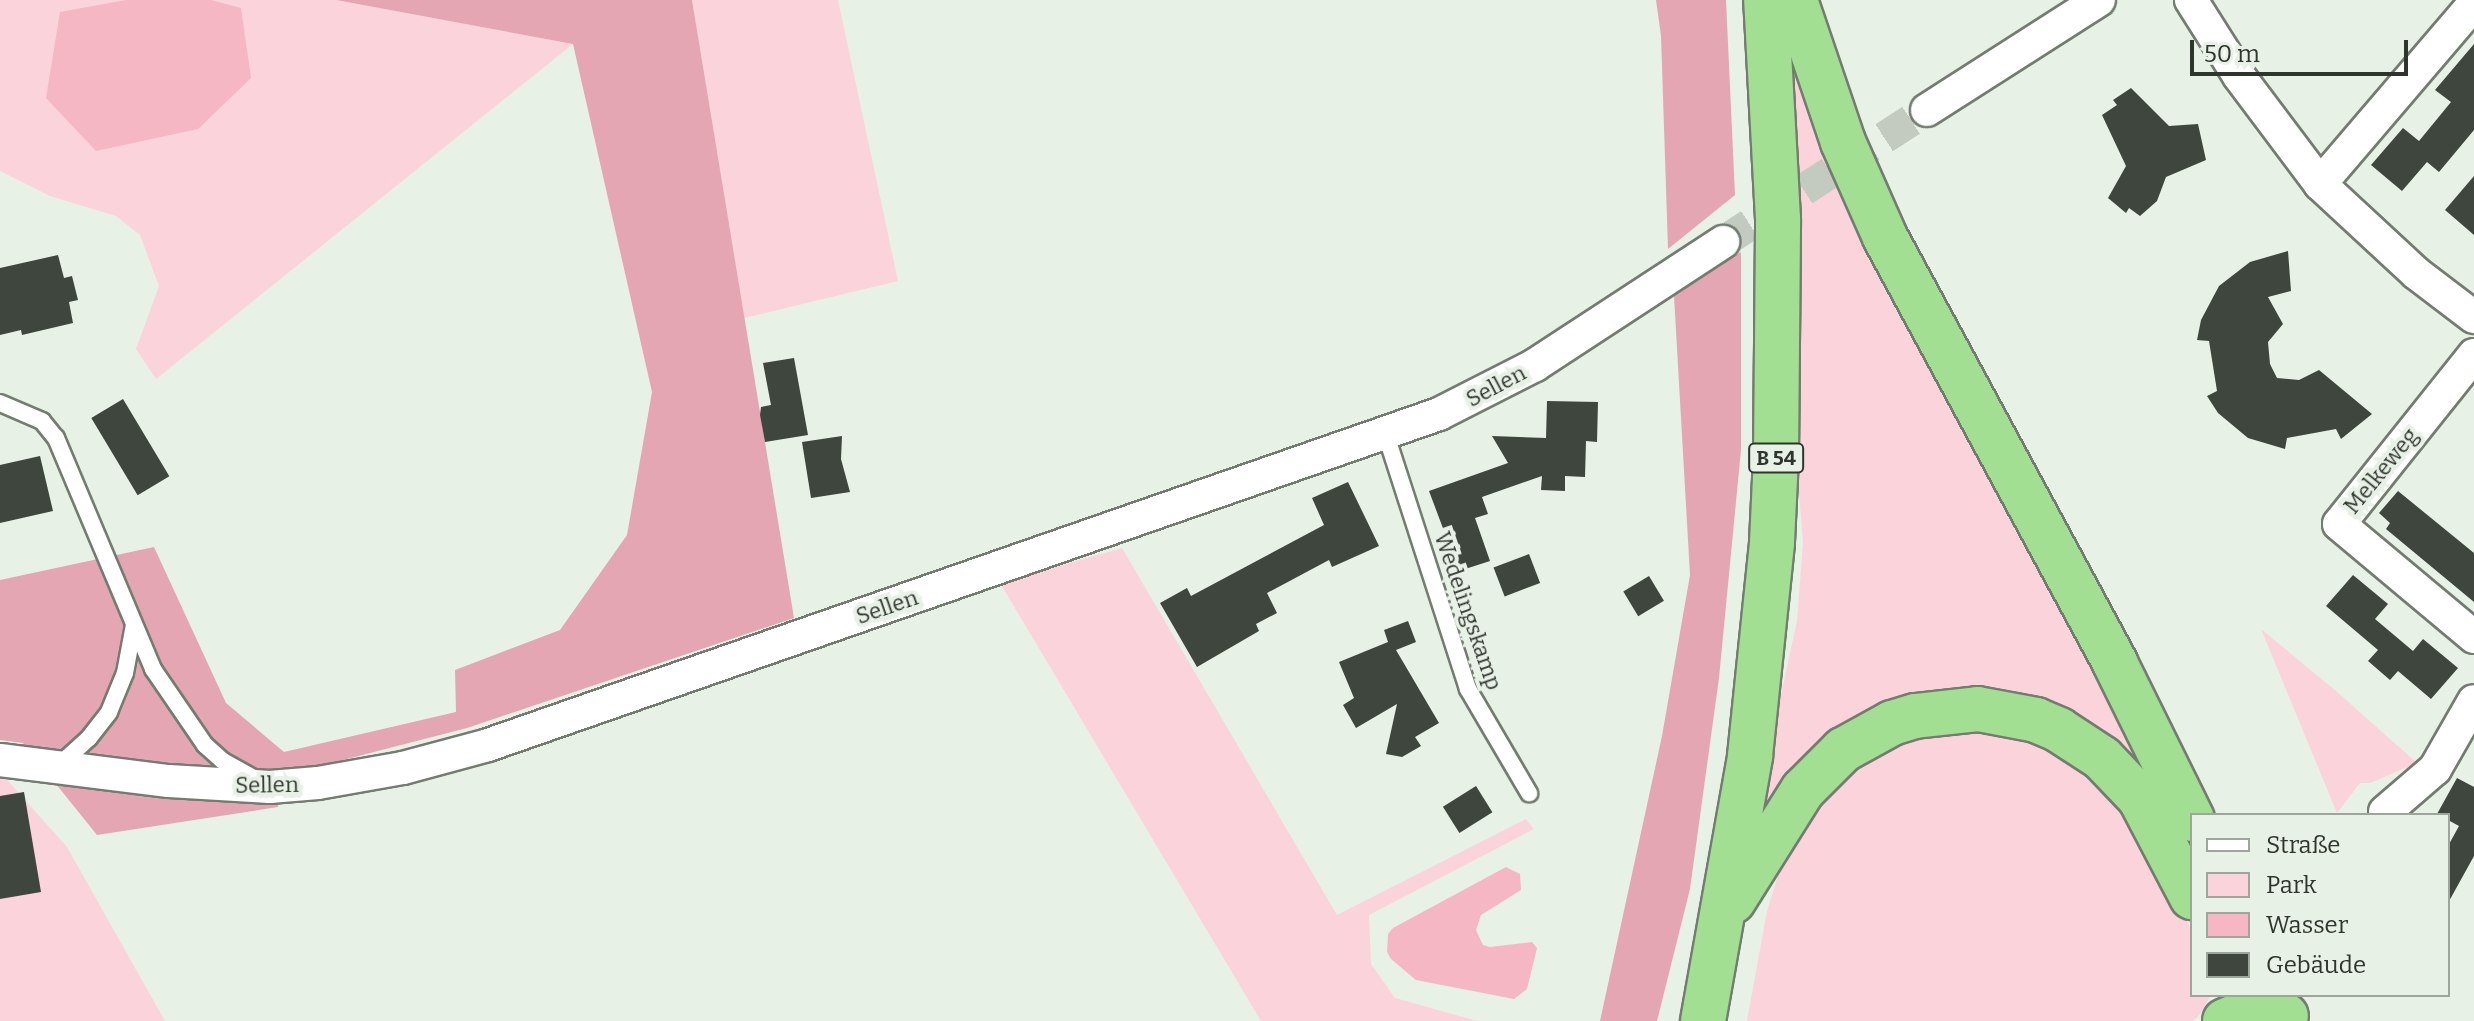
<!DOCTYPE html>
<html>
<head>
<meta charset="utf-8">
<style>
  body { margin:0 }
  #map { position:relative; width:2474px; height:1021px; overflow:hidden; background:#e8f1e6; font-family:Bitter,serif }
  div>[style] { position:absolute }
  .green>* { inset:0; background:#fbd3db }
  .forest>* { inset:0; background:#e4a6b3 }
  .water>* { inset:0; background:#f5b7c4 }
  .building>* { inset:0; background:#3e463d; transform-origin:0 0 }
  .street-tunnel>* { height:32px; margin-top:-16px; transform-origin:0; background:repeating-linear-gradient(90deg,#c3cbc1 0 32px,transparent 0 48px) }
  .roads { filter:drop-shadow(2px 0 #747c71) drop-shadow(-2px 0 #747c71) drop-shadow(0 2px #747c71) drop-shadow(0 -2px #747c71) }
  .lane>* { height:16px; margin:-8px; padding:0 8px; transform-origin:8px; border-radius:8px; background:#fff }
  .street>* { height:32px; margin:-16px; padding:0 16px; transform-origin:16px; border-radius:16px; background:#fff }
  .highway>* { height:44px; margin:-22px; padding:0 22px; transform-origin:22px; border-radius:22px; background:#a3df93 }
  span { translate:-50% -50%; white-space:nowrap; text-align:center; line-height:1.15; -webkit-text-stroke:8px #e8f1e6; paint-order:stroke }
  .shield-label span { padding:2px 6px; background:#e8f1e6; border:2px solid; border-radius:6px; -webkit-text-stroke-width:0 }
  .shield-label { font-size:20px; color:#30342f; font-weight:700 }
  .street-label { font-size:22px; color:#30342f }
  .legend { position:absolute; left:2190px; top:813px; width:260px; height:184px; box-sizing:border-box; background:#e8f1e6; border:2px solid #9ea59d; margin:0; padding:10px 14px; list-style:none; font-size:24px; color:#30342f }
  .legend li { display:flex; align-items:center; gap:16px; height:40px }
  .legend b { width:40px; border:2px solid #9ea59d }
  .scale { position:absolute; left:2190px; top:40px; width:218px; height:36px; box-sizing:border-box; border:4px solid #30342f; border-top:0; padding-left:10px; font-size:24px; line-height:28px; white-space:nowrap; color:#30342f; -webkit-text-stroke:6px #e8f1e6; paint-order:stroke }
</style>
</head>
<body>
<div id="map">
  <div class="green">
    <div style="clip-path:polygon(0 0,336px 0,573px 44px,156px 379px,136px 349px,159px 286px,140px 235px,116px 216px,50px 196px,0 171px)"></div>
    <div style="clip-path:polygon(692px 0,838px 0,898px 281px,744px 318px)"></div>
    <div style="clip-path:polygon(1787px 34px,2182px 830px,2192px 850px,2169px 818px,1976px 697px,1760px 817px,1772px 736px,1797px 621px,1803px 542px,1796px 458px)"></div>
    <div style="clip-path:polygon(1122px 548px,1337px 915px,1526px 819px,1534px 829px,1369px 915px,1371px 964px,1395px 998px,1477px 1021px,1261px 1021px,1000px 583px)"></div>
    <div style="clip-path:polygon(2261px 629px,2336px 691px,2417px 763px,2370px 783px,2360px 783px,2337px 813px)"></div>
    <div style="clip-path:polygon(1920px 730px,2012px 730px,2102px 778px,2165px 873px,2192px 932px,2192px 995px,2211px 995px,2198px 1017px,2192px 1021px,1747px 1021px,1767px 911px,1785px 853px,1831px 780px)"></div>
    <div style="clip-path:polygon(0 772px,67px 847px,165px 1021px,0 1021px)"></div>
  </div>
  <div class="forest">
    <div style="clip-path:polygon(336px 0,692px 0,794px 618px,467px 728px,281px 776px,278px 807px,97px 835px,23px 743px,0 740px,0 580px,154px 547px,226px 703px,284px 752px,456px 712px,455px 670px,560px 630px,627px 535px,652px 392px,573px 44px)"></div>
    <div style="clip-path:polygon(1656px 0,1726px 0,1735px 195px,1668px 249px,1661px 36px)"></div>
    <div style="clip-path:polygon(1741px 252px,1741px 450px,1719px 678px,1690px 889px,1657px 1021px,1600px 1021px,1662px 736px,1690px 575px,1674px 296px)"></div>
  </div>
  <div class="water">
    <div style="clip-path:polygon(126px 0,211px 0,241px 8px,251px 78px,198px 129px,96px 151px,46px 98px,60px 12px)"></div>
    <div style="clip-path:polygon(1506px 867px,1520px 874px,1521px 890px,1481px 915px,1476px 930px,1483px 945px,1490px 947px,1532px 942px,1537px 948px,1527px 989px,1514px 999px,1416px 980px,1391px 959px,1387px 952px,1388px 934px,1393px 928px)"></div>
  </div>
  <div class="building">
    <div style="clip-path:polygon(2474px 44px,2474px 130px,2439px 172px,2427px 162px,2402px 191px,2371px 165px,2403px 128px,2419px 141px,2451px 102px,2435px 90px)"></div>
    <div style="clip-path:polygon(2131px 88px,2169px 126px,2198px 124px,2206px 160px,2166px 177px,2157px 201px,2140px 216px,2129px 208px,2126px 213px,2108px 198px,2126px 166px,2102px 115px,2117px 105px,2113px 100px)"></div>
    <div style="clip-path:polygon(2474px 176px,2474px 235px,2445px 210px)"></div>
    <div style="clip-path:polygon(2288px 251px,2291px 291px,2268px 297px,2283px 324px,2268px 342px,2270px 364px,2277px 378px,2299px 380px,2319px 370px,2372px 414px,2341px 439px,2336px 429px,2287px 438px,2285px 449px,2248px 438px,2218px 413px,2207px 396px,2217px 391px,2209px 341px,2197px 340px,2201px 320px,2219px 286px,2250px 262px)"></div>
    <div style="clip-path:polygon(58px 255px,64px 278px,72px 276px,78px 300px,69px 302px,73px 323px,22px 335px,21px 330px,0 335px,0 268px)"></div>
    <div style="clip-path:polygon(794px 358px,808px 435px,765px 442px,760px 415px,761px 407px,771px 405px,763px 363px)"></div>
    <div style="left:123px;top:399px;width:90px;height:37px;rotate:59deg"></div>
    <div style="clip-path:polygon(1547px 401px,1598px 402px,1597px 442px,1586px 441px,1585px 477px,1565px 476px,1565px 491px,1541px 490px,1542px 476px,1482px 497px,1488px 514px,1475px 518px,1490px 561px,1459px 571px,1429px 491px,1508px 463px,1492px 436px,1546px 438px)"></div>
    <div style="clip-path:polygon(842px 436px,841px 459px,850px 492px,811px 498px,802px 442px)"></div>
    <div style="clip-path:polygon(40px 456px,53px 511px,0 523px,0 465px)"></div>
    <div style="clip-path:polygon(1348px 482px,1379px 546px,1332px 567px,1329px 560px,1267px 593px,1277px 613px,1256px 624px,1259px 631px,1197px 667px,1160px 603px,1187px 588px,1191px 596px,1324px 525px,1312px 498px)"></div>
    <div style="clip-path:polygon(2398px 491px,2474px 553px,2474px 602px,2386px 529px,2390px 523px,2379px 513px)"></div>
    <div style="left:1529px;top:554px;width:31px;height:38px;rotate:69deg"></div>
    <div style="clip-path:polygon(2353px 575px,2388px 604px,2375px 619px,2413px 651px,2423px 639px,2458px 668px,2431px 699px,2398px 671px,2390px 680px,2368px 661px,2378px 650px,2326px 606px)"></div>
    <div style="left:1649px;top:576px;width:29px;height:30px;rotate:59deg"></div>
    <div style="clip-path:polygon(1408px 621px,1416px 642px,1396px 650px,1439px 723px,1415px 737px,1421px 746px,1402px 757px,1386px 754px,1397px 704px,1356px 728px,1343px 705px,1354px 698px,1339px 662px,1388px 642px,1384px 630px)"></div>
    <div style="clip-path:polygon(2457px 778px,2474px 787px,2474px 856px,2448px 903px,2448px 846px,2459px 826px,2448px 820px,2448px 815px,2437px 814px)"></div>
    <div style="left:1476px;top:786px;width:31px;height:39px;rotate:58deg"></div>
    <div style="clip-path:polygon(24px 792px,41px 892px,0 899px,0 796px)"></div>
  </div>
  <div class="street-tunnel">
    <div style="left:1723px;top:242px;width:243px;rotate:-32.9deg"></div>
  </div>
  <div class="roads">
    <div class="lane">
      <div style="left:0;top:403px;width:46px;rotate:23.2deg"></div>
      <div style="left:42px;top:421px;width:22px;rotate:51deg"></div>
      <div style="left:56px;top:438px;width:251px;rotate:67.2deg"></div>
      <div style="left:153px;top:669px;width:92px;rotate:55.6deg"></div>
      <div style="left:205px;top:745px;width:24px;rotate:42deg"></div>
      <div style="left:223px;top:761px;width:35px;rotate:29deg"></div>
      <div style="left:1386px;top:435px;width:267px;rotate:72.1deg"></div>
      <div style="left:1468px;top:689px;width:121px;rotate:59.6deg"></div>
      <div style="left:57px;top:767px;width:43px;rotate:-42.2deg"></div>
      <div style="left:89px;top:738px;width:33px;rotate:-52deg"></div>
      <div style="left:109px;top:712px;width:42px;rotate:-67.7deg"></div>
      <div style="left:125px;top:673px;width:49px;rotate:-79.4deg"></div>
    </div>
    <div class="street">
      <div style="left:2191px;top:0;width:90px;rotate:57.7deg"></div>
      <div style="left:2239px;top:76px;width:135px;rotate:53.1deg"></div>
      <div style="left:2320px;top:184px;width:131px;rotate:42.8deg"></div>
      <div style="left:2416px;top:273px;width:73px;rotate:37.2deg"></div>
      <div style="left:1927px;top:110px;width:204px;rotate:-32.6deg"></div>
      <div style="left:2320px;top:184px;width:237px;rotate:-49.5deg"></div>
      <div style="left:2474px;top:355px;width:216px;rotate:128.6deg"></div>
      <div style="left:2339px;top:524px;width:176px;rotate:39.9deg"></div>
      <div style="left:0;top:760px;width:170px;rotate:7.1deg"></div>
      <div style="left:169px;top:781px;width:101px;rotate:3.4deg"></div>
      <div style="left:270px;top:787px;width:48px;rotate:-4.8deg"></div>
      <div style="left:318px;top:783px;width:86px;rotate:-10deg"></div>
      <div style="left:403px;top:768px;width:88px;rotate:-15.1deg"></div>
      <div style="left:488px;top:745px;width:1007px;rotate:-19.19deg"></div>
      <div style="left:1439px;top:414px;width:108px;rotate:-27deg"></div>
      <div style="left:1535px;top:365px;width:225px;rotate:-33.2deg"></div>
      <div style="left:2385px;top:812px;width:66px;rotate:-40.7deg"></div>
      <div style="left:2435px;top:769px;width:78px;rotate:-60.2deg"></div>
    </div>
    <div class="highway">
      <div style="left:1795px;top:0;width:150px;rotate:71.3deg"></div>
      <div style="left:1843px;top:142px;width:104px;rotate:66.1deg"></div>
      <div style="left:1885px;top:237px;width:484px;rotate:61.6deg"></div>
      <div style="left:2115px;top:663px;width:174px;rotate:63.7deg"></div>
      <div style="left:1733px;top:901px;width:131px;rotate:-57.8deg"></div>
      <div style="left:1803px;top:790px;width:57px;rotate:-45deg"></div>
      <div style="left:1843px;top:750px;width:56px;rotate:-28.9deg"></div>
      <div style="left:1892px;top:723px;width:24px;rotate:-17deg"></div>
      <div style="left:1915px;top:716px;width:63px;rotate:-6.3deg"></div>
      <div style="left:1978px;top:709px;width:59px;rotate:10.7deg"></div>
      <div style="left:2036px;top:720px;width:25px;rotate:23deg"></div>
      <div style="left:2059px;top:730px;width:51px;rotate:33.1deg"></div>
      <div style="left:2102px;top:758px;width:55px;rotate:46.5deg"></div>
      <div style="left:2140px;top:798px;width:112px;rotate:62.3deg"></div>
      <div style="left:1703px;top:1021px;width:269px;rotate:-79.9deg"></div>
      <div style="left:1750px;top:756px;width:215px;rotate:-84.1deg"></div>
      <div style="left:1772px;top:542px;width:84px;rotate:-87.3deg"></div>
      <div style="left:1776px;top:458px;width:239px;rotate:-89.5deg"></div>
      <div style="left:1778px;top:219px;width:219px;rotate:-93.1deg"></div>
      <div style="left:2225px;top:1021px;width:23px;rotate:-23deg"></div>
      <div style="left:2246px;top:1012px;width:40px;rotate:5.7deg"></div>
    </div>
  </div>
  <div class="shield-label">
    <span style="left:1776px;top:458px">B 54</span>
  </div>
  <div class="street-label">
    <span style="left:1496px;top:386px;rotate:-28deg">Sellen</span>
    <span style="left:2381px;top:471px;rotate:-51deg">Melkeweg</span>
    <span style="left:887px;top:607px;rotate:-19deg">Sellen</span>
    <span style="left:1468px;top:611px;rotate:71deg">Wedelingskamp</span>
    <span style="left:267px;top:785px;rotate:-1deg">Sellen</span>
  </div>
  <ul class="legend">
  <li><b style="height:10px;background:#fff"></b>Straße</li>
  <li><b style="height:22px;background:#fbd3db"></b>Park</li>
  <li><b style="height:22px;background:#f5b7c4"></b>Wasser</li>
  <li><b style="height:22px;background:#3e463d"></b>Gebäude</li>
  </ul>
  <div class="scale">50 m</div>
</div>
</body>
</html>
